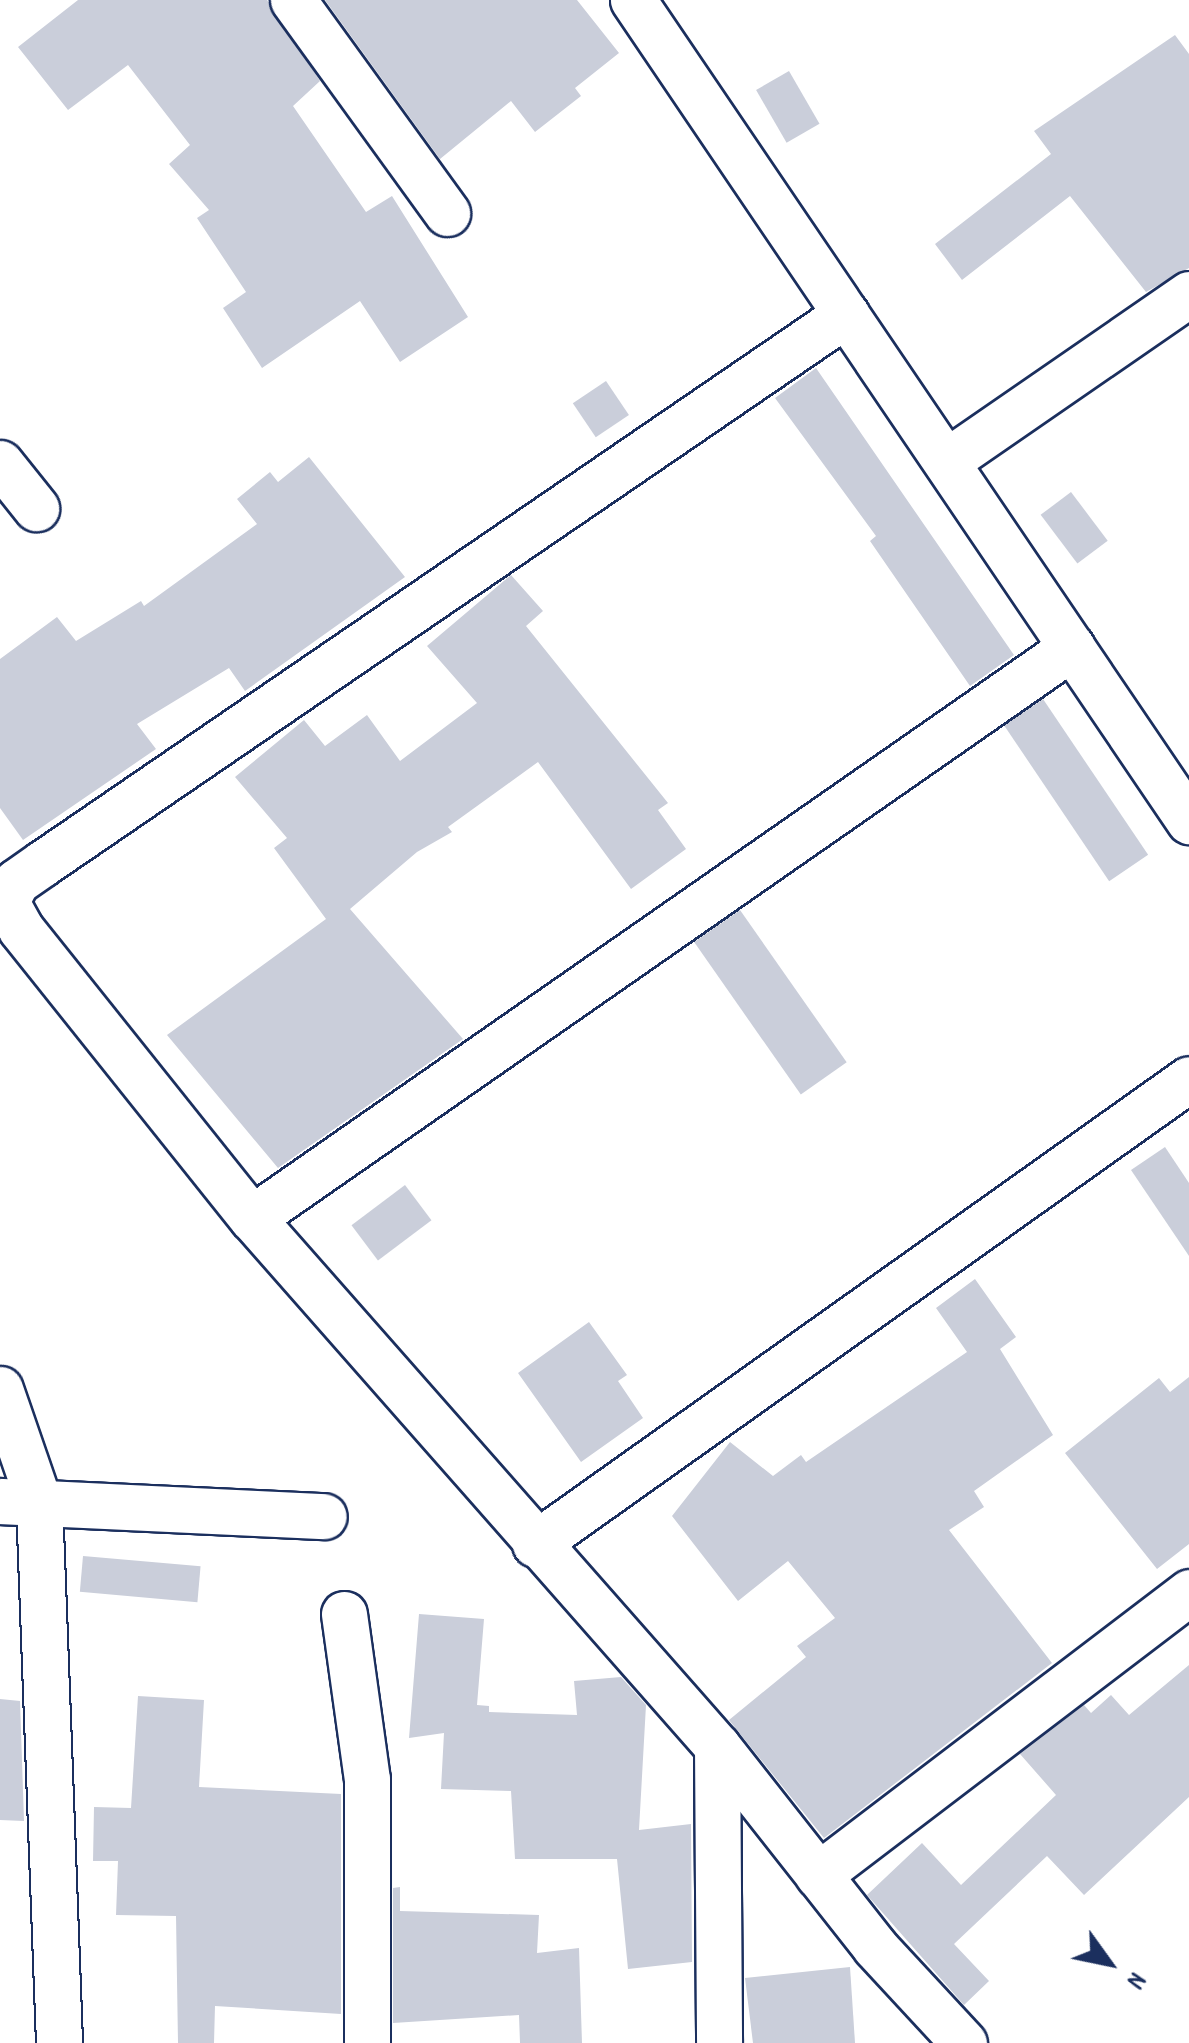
<!DOCTYPE html>
<html>
<head>
<meta charset="utf-8">
<style>
  body { margin:0 }
  #map { position:relative; width:1189px; height:2043px; overflow:hidden; background:#fff; font-family:Dekko,sans-serif }
  div>[style] { position:absolute }
  .building>* { inset:0; background:#caceda; transform-origin:0 0 }
  .roads { filter:drop-shadow(2px 0 #1b2f5e) drop-shadow(-2px 0 #1b2f5e) drop-shadow(0 2px #1b2f5e) drop-shadow(0 -2px #1b2f5e) }
  .minor>* { height:45px; margin:-22.5px; padding:0 22.5px; transform-origin:22.5px; border-radius:22.5px; background:#fff }
  span { translate:-50% -50%; white-space:nowrap; text-align:center; line-height:1.15; -webkit-text-stroke:10px #fff; paint-order:stroke }
  .north { position:absolute; left:1059px; top:1913px; width:100px; height:100px; -webkit-text-stroke:8px #fff; paint-order:stroke; rotate:123deg; font-size:28px; font-weight:700; line-height:40px; text-align:center; color:#1b2f5e }
  .north::after { content:''; display:block; margin:auto; width:35px; height:45px; background:#1b2f5e; clip-path:polygon(50% 0,100% 100%,50% 72%,0 100%) }
</style>
</head>
<body>
<div id="map">
  <div class="building">
    <div style="clip-path:polygon(78px 0,267px 0,320px 81px,293px 106px,366px 212px,392px 196px,468px 317px,400px 362px,360px 301px,262px 368px,223px 308px,246px 292px,197px 218px,209px 210px,169px 164px,190px 145px,128px 65px,68px 110px,18px 47px)"></div>
    <div style="clip-path:polygon(325px 0,577px 0,619px 53px,575px 88px,581px 96px,535px 132px,511px 101px,440px 159px)"></div>
    <div style="clip-path:polygon(1175px 35px,1189px 54px,1189px 268px,1146px 292px,1070px 196px,962px 280px,935px 244px,1051px 154px,1034px 131px)"></div>
    <div style="left:789px;top:71px;width:61px;height:38px;rotate:60deg"></div>
    <div style="clip-path:polygon(816px 368px,1014px 655px,970px 686px,870px 541px,876px 536px,775px 398px)"></div>
    <div style="left:606px;top:381px;width:41px;height:40px;rotate:56deg"></div>
    <div style="clip-path:polygon(309px 457px,405px 577px,245px 691px,229px 668px,137px 724px,156px 749px,23px 840px,0 808px,0 659px,57px 617px,76px 641px,141px 601px,144px 606px,257px 524px,237px 499px,270px 472px,278px 482px)"></div>
    <div style="left:1071px;top:492px;width:61px;height:38px;rotate:53deg"></div>
    <div style="clip-path:polygon(511px 575px,543px 611px,526px 626px,668px 803px,658px 810px,686px 849px,631px 889px,538px 762px,448px 827px,452px 832px,417px 852px,350px 909px,463px 1039px,278px 1168px,167px 1035px,326px 919px,274px 848px,287px 838px,235px 777px,304px 720px,325px 746px,367px 715px,400px 761px,477px 703px,427px 646px)"></div>
    <div style="left:1043px;top:699px;width:188px;height:47px;rotate:56deg"></div>
    <div style="left:740px;top:910px;width:186px;height:56px;rotate:55deg"></div>
    <div style="clip-path:polygon(1165px 1147px,1189px 1183px,1189px 1256px,1131px 1170px)"></div>
    <div style="left:405px;top:1185px;width:44px;height:67px;rotate:53deg"></div>
    <div style="clip-path:polygon(975px 1279px,1016px 1337px,1000px 1349px,1053px 1435px,974px 1491px,984px 1507px,949px 1530px,1052px 1663px,824px 1838px,729px 1720px,806px 1657px,797px 1646px,835px 1618px,788px 1561px,738px 1601px,672px 1516px,730px 1442px,773px 1476px,801px 1455px,806px 1462px,967px 1352px,936px 1308px)"></div>
    <div style="clip-path:polygon(589px 1322px,627px 1375px,618px 1381px,643px 1418px,581px 1462px,518px 1373px)"></div>
    <div style="clip-path:polygon(1189px 1377px,1189px 1544px,1157px 1569px,1065px 1453px,1159px 1378px,1170px 1392px)"></div>
    <div style="left:83px;top:1556px;width:118px;height:36px;rotate:5deg"></div>
    <div style="clip-path:polygon(419px 1614px,484px 1619px,477px 1705px,489px 1706px,489px 1712px,577px 1715px,574px 1681px,621px 1677px,646px 1705px,639px 1830px,691px 1824px,692px 1962px,628px 1969px,617px 1859px,515px 1859px,511px 1791px,441px 1789px,444px 1733px,409px 1738px)"></div>
    <div style="clip-path:polygon(1189px 1665px,1189px 1797px,1084px 1895px,1047px 1856px,954px 1944px,989px 1981px,964px 2005px,867px 1895px,922px 1843px,961px 1885px,1056px 1795px,1020px 1754px,1084px 1705px,1091px 1713px,1111px 1695px,1129px 1715px)"></div>
    <div style="clip-path:polygon(138px 1696px,204px 1700px,199px 1787px,341px 1794px,341px 2014px,215px 2006px,214px 2043px,178px 2043px,176px 1916px,116px 1915px,118px 1861px,93px 1861px,94px 1807px,131px 1808px)"></div>
    <div style="clip-path:polygon(0 1699px,20px 1701px,24px 1821px,0 1820px)"></div>
    <div style="clip-path:polygon(400px 1887px,400px 1911px,539px 1915px,537px 1953px,579px 1948px,582px 2043px,520px 2043px,519px 2015px,393px 2023px,393px 1888px)"></div>
    <div style="clip-path:polygon(850px 1967px,855px 2043px,753px 2043px,745px 1978px)"></div>
  </div>
  <div class="roads">
    <div class="minor">
      <div style="left:293px;top:0;width:263px;rotate:54.1deg"></div>
      <div style="left:633px;top:0;width:992px;rotate:55.89deg"></div>
      <div style="left:846px;top:314px;width:973px;rotate:145.64deg"></div>
      <div style="left:43px;top:863px;width:33px;rotate:145deg"></div>
      <div style="left:16px;top:882px;width:22px;rotate:117deg"></div>
      <div style="left:6px;top:902px;width:31px;rotate:61deg"></div>
      <div style="left:21px;top:929px;width:370px;rotate:51.4deg"></div>
      <div style="left:252px;top:1218px;width:704px;rotate:48.63deg"></div>
      <div style="left:717px;top:1746px;width:256px;rotate:51.8deg"></div>
      <div style="left:875px;top:1947px;width:131px;rotate:47.2deg"></div>
      <div style="left:947px;top:461px;width:294px;rotate:-34.6deg"></div>
      <div style="left:0;top:463px;width:58px;rotate:51.3deg"></div>
      <div style="left:252px;top:1218px;width:999px;rotate:-34.85deg"></div>
      <div style="left:0;top:1389px;width:120px;rotate:71deg"></div>
      <div style="left:39px;top:1502px;width:541px;rotate:87.88deg"></div>
      <div style="left:0;top:1501px;width:324px;rotate:2.7deg"></div>
      <div style="left:535px;top:1544px;width:802px;rotate:-35.41deg"></div>
      <div style="left:344px;top:1614px;width:167px;rotate:82.1deg"></div>
      <div style="left:367px;top:1779px;width:264px;rotate:90deg"></div>
      <div style="left:717px;top:1746px;width:297px;rotate:89.6deg"></div>
      <div style="left:818px;top:1875px;width:467px;rotate:-37.3deg"></div>
    </div>
  </div>
  <div class="north">N</div>
</div>
</body>
</html>
